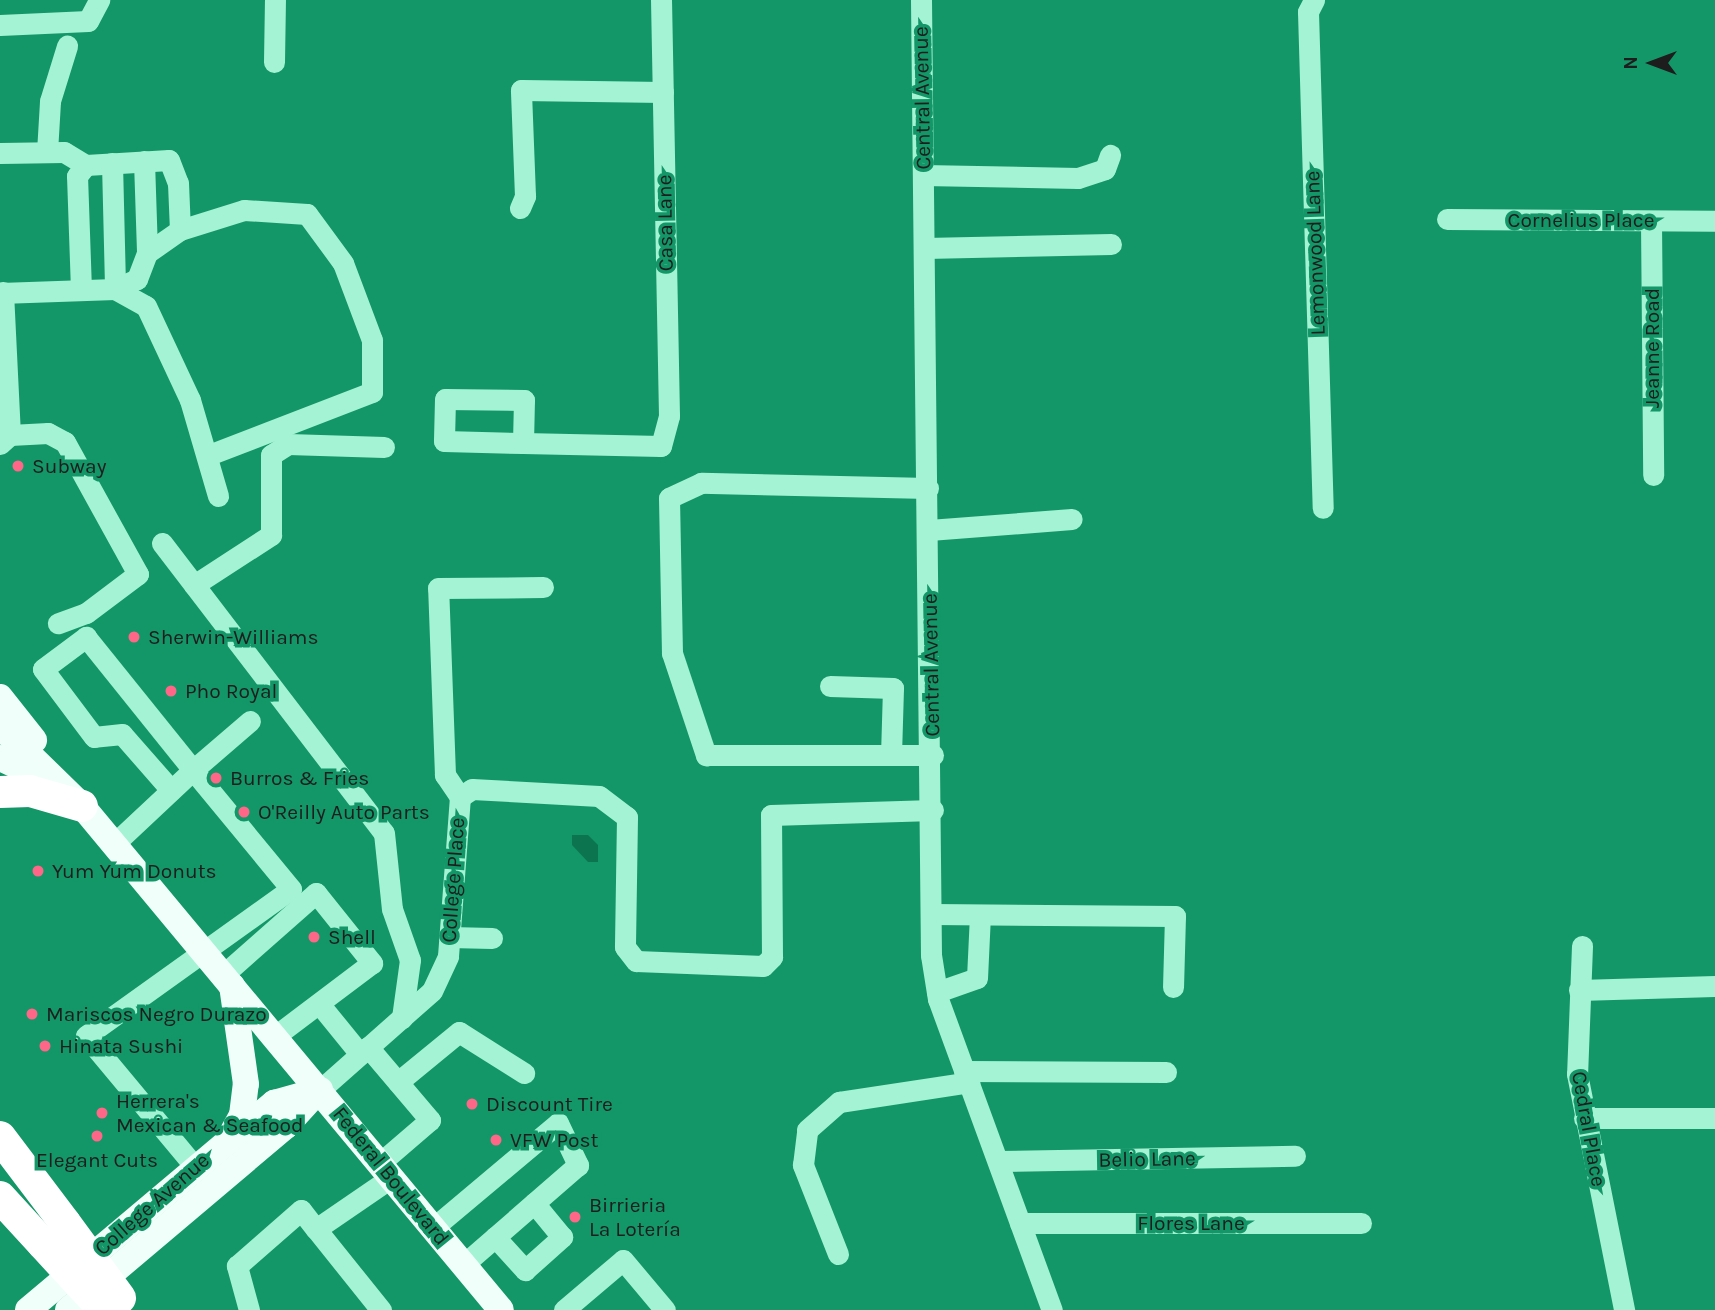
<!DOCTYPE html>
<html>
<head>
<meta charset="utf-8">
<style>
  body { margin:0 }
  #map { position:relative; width:1715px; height:1310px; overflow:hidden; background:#139768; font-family:Karla,sans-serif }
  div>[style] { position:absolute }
  .water>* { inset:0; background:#0c744f }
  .minor>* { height:21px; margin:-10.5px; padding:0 10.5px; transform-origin:10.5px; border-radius:10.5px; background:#a5f3d5 }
  .major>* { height:26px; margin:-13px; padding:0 13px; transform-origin:13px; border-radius:13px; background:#f0fffa }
  .highway>* { height:32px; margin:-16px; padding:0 16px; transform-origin:16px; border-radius:16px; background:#fff }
  .highway-bridge>* { height:32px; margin:-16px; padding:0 16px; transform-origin:16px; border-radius:16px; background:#fff }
  .dots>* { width:19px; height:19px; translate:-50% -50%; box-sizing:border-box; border:4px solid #139768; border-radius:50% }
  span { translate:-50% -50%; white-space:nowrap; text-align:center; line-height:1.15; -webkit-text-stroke:7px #139768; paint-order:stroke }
  .street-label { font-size:21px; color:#1d1d1d }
  .poi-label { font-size:21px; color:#1d1d1d }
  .left { translate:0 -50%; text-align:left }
  .north { position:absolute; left:1617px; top:28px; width:70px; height:70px; -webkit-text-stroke:5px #139768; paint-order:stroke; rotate:270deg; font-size:19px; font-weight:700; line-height:28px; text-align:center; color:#1d1d1d }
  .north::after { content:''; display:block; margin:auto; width:24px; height:32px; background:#1d1d1d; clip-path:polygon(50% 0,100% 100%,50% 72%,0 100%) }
</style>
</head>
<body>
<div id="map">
  <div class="water">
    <div style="clip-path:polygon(572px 835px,588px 835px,598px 845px,598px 862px,588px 862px,572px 845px)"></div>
  </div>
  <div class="minor">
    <div style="left:921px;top:0;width:955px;rotate:89.4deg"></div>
    <div style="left:931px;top:955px;width:45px;rotate:81deg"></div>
    <div style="left:938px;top:999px;width:331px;rotate:69.9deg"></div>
    <div style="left:1314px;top:0;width:13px;rotate:117deg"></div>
    <div style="left:1308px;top:12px;width:496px;rotate:88.3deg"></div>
    <div style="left:0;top:25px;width:88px;rotate:-2.6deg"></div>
    <div style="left:88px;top:21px;width:24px;rotate:-62deg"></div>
    <div style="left:274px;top:62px;width:62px;rotate:-89.1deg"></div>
    <div style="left:47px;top:152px;width:51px;rotate:-86.6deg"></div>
    <div style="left:50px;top:101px;width:58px;rotate:-72.8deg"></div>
    <div style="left:0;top:153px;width:64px;rotate:-0.9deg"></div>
    <div style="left:64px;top:152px;width:26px;rotate:31deg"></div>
    <div style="left:86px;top:165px;width:83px;rotate:-3.4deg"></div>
    <div style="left:169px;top:160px;width:25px;rotate:69deg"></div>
    <div style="left:178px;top:183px;width:47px;rotate:87.6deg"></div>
    <div style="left:180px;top:230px;width:40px;rotate:145.1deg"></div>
    <div style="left:147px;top:253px;width:28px;rotate:111deg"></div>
    <div style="left:137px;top:279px;width:24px;rotate:156deg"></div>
    <div style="left:115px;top:289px;width:115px;rotate:178deg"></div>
    <div style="left:144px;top:161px;width:92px;rotate:88.1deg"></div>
    <div style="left:112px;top:163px;width:126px;rotate:88.6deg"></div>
    <div style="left:115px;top:289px;width:35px;rotate:29deg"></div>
    <div style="left:146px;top:306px;width:104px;rotate:64.9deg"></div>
    <div style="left:190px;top:400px;width:100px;rotate:73.7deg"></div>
    <div style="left:923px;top:175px;width:155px;rotate:1.1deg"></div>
    <div style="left:1078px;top:178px;width:28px;rotate:-18deg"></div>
    <div style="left:1105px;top:169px;width:15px;rotate:-70deg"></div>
    <div style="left:520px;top:208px;width:13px;rotate:-67deg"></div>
    <div style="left:525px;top:196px;width:106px;rotate:-92.2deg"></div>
    <div style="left:521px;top:90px;width:142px;rotate:0.8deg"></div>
    <div style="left:1447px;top:219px;width:268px;rotate:0.4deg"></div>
    <div style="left:1651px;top:221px;width:254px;rotate:89.5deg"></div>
    <div style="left:180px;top:230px;width:67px;rotate:-17.4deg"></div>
    <div style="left:244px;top:210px;width:63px;rotate:3.6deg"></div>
    <div style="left:307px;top:214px;width:61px;rotate:53.7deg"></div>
    <div style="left:343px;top:263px;width:82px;rotate:69.4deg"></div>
    <div style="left:372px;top:340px;width:52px;rotate:90deg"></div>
    <div style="left:372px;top:392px;width:173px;rotate:158.9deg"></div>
    <div style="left:925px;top:248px;width:186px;rotate:-1.2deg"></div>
    <div style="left:81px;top:290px;width:114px;rotate:-92deg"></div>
    <div style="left:77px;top:176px;width:14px;rotate:-51deg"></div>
    <div style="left:3px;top:292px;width:143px;rotate:87.2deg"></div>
    <div style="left:523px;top:443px;width:43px;rotate:-88.7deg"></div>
    <div style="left:524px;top:400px;width:79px;rotate:-179.3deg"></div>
    <div style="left:445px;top:399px;width:42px;rotate:91.4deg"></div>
    <div style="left:444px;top:441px;width:79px;rotate:1.5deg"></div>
    <div style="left:523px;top:443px;width:138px;rotate:1.2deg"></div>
    <div style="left:661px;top:446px;width:31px;rotate:-75deg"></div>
    <div style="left:669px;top:416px;width:416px;rotate:-91.1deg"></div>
    <div style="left:0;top:444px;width:13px;rotate:-42deg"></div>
    <div style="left:10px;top:435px;width:38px;rotate:-3deg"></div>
    <div style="left:48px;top:433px;width:19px;rotate:28deg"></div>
    <div style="left:65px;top:442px;width:151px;rotate:61.1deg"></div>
    <div style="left:138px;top:574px;width:65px;rotate:143.1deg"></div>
    <div style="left:86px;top:613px;width:30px;rotate:160deg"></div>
    <div style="left:928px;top:488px;width:227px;rotate:-178.7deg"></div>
    <div style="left:701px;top:483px;width:35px;rotate:155deg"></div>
    <div style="left:669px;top:498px;width:155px;rotate:88.9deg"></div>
    <div style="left:672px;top:653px;width:108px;rotate:71.6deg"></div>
    <div style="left:706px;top:755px;width:227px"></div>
    <div style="left:929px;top:530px;width:143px;rotate:-4.4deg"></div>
    <div style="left:162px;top:543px;width:365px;rotate:52.6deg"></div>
    <div style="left:384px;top:833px;width:76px;rotate:84deg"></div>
    <div style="left:392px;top:909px;width:54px;rotate:70.6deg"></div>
    <div style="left:410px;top:960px;width:59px;rotate:97.9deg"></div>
    <div style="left:194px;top:585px;width:92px;rotate:-33deg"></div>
    <div style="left:271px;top:535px;width:80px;rotate:-90deg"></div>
    <div style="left:271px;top:455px;width:20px;rotate:-33deg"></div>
    <div style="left:288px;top:444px;width:96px;rotate:1.8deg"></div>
    <div style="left:830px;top:686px;width:63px;rotate:1.8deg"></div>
    <div style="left:893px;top:688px;width:67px;rotate:91.7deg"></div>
    <div style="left:171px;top:790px;width:74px;rotate:-131.2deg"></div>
    <div style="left:122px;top:734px;width:28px;rotate:174deg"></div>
    <div style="left:94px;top:737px;width:85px;rotate:-126.9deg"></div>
    <div style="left:43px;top:669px;width:54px;rotate:-36.7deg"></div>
    <div style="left:86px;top:637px;width:171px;rotate:51.2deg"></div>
    <div style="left:193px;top:770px;width:75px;rotate:-40.7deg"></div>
    <div style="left:460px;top:797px;width:14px;rotate:-34deg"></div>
    <div style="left:472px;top:789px;width:127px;rotate:3.2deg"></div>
    <div style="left:599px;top:796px;width:35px;rotate:37deg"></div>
    <div style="left:627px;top:817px;width:130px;rotate:90.9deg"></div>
    <div style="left:625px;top:947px;width:18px;rotate:52deg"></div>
    <div style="left:636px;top:961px;width:127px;rotate:2.3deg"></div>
    <div style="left:763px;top:966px;width:13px;rotate:-45deg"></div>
    <div style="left:772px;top:957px;width:142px;rotate:-90.4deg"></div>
    <div style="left:771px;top:815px;width:162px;rotate:-1.8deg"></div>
    <div style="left:460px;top:797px;width:27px;rotate:-124deg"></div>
    <div style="left:445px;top:775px;width:187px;rotate:-92.1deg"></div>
    <div style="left:438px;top:588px;width:105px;rotate:-0.5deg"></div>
    <div style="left:114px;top:844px;width:108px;rotate:-43.1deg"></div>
    <div style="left:193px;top:770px;width:154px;rotate:50.5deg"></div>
    <div style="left:291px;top:889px;width:252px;rotate:144.4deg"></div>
    <div style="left:86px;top:1036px;width:170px;rotate:50.2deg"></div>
    <div style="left:932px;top:914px;width:243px;rotate:0.5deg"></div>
    <div style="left:1175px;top:916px;width:71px;rotate:91.6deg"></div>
    <div style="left:449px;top:937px;width:43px;rotate:1.3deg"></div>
    <div style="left:1582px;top:946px;width:128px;rotate:92.2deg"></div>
    <div style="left:1577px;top:1074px;width:241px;rotate:78.7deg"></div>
    <div style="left:223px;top:975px;width:124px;rotate:-41.4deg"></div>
    <div style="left:316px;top:893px;width:90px;rotate:51.3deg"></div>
    <div style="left:372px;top:963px;width:121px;rotate:143deg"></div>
    <div style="left:1579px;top:990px;width:136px;rotate:-1.7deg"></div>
    <div style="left:937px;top:992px;width:42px;rotate:-19.3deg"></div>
    <div style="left:977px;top:978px;width:63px;rotate:-87.3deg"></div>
    <div style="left:321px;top:1006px;width:62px;rotate:50.9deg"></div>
    <div style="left:368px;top:1047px;width:96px;rotate:49.7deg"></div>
    <div style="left:430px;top:1120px;width:66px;rotate:139.3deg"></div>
    <div style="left:964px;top:1071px;width:202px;rotate:0.3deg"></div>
    <div style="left:398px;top:1082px;width:79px;rotate:-39.3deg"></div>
    <div style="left:459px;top:1032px;width:77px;rotate:32.2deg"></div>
    <div style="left:320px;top:1090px;width:149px;rotate:-41.5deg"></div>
    <div style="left:432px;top:991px;width:38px;rotate:-65deg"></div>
    <div style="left:448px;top:956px;width:159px;rotate:-85.7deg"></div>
    <div style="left:1584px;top:1118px;width:131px"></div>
    <div style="left:998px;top:1161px;width:297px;rotate:-1deg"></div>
    <div style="left:1020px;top:1223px;width:341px"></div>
    <div style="left:433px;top:1228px;width:163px;rotate:-40deg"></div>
    <div style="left:558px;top:1123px;width:47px;rotate:64.5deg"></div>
    <div style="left:578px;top:1165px;width:152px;rotate:139deg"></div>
    <div style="left:316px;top:1229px;width:104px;rotate:51.3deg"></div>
    <div style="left:495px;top:1237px;width:45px;rotate:47.7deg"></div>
    <div style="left:525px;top:1270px;width:50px;rotate:-41.7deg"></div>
    <div style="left:562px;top:1237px;width:44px;rotate:-129.5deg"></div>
    <div style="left:838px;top:1254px;width:96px;rotate:-111.5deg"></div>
    <div style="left:803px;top:1165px;width:35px;rotate:-83deg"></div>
    <div style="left:807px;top:1130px;width:43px;rotate:-41.2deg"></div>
    <div style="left:839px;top:1102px;width:132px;rotate:-8.7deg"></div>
    <div style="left:249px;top:1310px;width:46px;rotate:-105.3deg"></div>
    <div style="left:237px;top:1266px;width:85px;rotate:-41.2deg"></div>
    <div style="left:301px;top:1210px;width:24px;rotate:52deg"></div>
    <div style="left:316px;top:1229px;width:92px;rotate:-34.4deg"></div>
    <div style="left:564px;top:1310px;width:77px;rotate:-40.3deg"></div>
    <div style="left:623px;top:1260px;width:65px;rotate:50deg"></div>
  </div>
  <div class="major">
    <div style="left:0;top:697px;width:55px;rotate:51.7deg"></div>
    <div style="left:0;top:726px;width:115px;rotate:44.3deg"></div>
    <div style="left:82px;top:806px;width:655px;rotate:50.26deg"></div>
    <div style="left:0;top:758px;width:50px;rotate:25deg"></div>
    <div style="left:231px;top:1135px;width:23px;rotate:-61deg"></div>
    <div style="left:242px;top:1115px;width:31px;rotate:-83deg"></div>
    <div style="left:246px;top:1084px;width:99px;rotate:-98.1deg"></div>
    <div style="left:28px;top:1310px;width:322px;rotate:-40.1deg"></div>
    <div style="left:274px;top:1103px;width:48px;rotate:-15.8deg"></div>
    <div style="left:68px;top:1310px;width:285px;rotate:-40.2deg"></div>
    <div style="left:286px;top:1126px;width:47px;rotate:-47.6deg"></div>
  </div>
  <div class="highway">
    <div style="left:0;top:792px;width:30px;rotate:-2deg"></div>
    <div style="left:30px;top:791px;width:54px;rotate:16.1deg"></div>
    <div style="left:0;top:1137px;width:108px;rotate:52.9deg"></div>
    <div style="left:0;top:1197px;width:64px;rotate:47.5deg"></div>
  </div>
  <div class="highway-bridge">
    <div style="left:65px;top:1223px;width:93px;rotate:53.7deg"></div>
    <div style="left:43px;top:1244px;width:90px;rotate:47.3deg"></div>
  </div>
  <div class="dots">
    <div style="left:18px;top:466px;background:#ff6687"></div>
    <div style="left:134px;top:637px;background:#ff6687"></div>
    <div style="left:171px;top:691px;background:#ff6687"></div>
    <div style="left:216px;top:778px;background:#ff6687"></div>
    <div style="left:244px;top:812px;background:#ff6687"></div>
    <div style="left:38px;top:871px;background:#ff6687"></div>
    <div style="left:314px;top:937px;background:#ff6687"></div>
    <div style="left:32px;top:1014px;background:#ff6687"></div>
    <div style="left:45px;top:1046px;background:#ff6687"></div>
    <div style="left:472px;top:1104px;background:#ff6687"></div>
    <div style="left:102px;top:1113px;background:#ff6687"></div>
    <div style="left:97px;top:1136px;background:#ff6687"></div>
    <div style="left:496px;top:1140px;background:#ff6687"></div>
    <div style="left:575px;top:1217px;background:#ff6687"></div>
  </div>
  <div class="street-label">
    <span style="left:922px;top:98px;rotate:-91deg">Central Avenue</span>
    <span style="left:1581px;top:220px">Cornelius Place</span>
    <span style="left:665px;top:223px;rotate:-91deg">Casa Lane</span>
    <span style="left:1315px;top:253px;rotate:-92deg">Lemonwood Lane</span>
    <span style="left:1652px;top:348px;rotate:-90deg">Jeanne Road</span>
    <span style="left:931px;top:665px;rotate:-91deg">Central Avenue</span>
    <span style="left:453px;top:880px;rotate:-86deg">College Place</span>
    <span style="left:1589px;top:1129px;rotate:80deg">Cedral Place</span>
    <span style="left:1147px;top:1159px;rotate:-1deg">Belio Lane</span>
    <span style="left:391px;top:1176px;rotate:51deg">Federal Boulevard</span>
    <span style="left:152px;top:1204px;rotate:-41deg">College Avenue</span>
    <span style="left:1191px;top:1223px">Flores Lane</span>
  </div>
  <div class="poi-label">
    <span class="left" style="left:32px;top:466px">Subway</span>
    <span class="left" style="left:148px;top:637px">Sherwin-Williams</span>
    <span class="left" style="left:185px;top:691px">Pho Royal</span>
    <span class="left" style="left:230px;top:778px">Burros &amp; Fries</span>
    <span class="left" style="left:258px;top:812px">O'Reilly Auto Parts</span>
    <span class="left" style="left:52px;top:871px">Yum Yum Donuts</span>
    <span class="left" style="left:328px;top:937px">Shell</span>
    <span class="left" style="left:46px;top:1014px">Mariscos Negro Durazo</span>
    <span class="left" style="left:59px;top:1046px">Hinata Sushi</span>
    <span class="left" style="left:116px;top:1113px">Herrera's<br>Mexican &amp; Seafood</span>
    <span class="left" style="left:486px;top:1104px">Discount Tire</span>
    <span class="left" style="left:510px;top:1140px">VFW Post</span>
    <span style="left:97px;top:1160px">Elegant Cuts</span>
    <span class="left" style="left:589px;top:1217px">Birrieria<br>La Lotería</span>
  </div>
  <div class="north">N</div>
</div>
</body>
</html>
